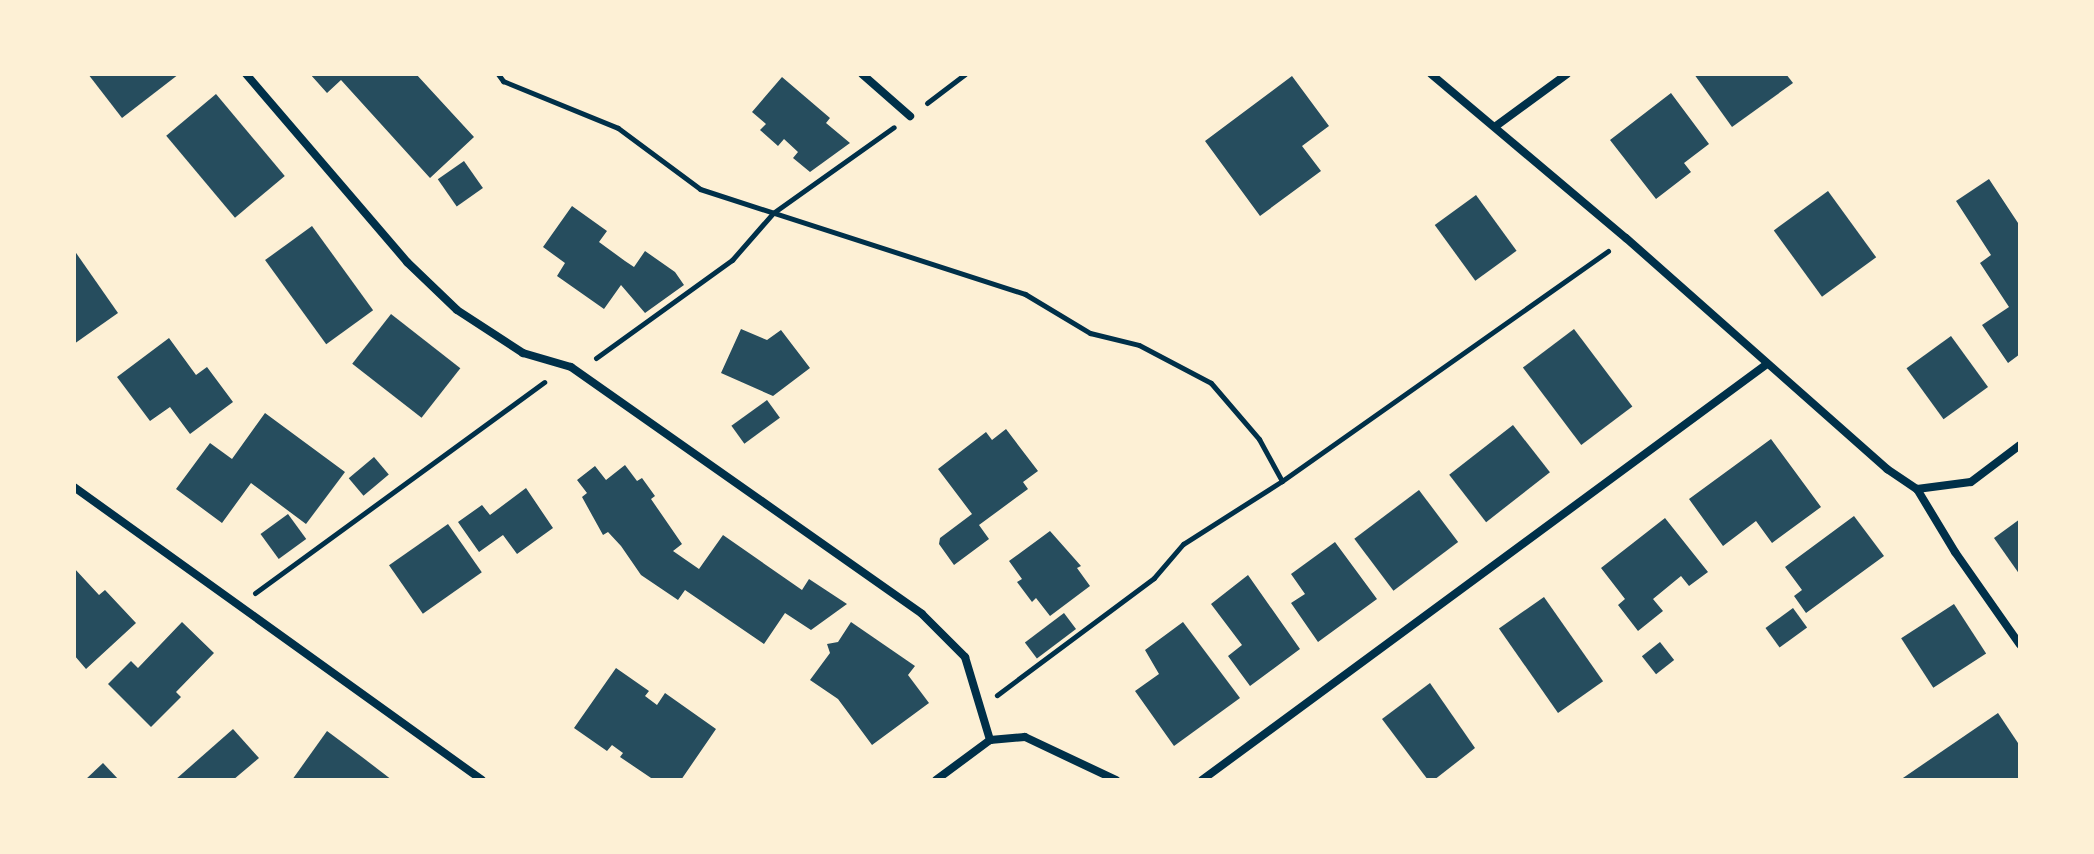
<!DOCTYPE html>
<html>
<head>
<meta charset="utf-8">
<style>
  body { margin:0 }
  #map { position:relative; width:2094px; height:854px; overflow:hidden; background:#fdf0d5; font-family:"DM Sans",sans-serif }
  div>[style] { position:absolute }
  .building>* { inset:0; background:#264d5e; transform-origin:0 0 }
  .path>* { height:5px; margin:-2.5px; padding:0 2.5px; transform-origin:2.5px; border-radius:2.5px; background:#003049 }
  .minor>* { height:8px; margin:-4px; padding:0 4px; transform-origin:4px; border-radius:4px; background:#003049 }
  span { translate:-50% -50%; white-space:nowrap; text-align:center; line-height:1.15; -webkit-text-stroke:8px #fdf0d5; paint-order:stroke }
  .frame { position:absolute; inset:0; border:76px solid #fdf0d5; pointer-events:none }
</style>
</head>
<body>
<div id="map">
  <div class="building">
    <div style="clip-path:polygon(88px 74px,179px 74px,122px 118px)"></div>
    <div style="clip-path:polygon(310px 74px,416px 74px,474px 137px,430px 178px,341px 80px,327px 93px)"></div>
    <div style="clip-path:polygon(1694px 74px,1786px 74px,1793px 83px,1732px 127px)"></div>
    <div style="clip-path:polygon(1292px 76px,1329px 126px,1302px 146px,1321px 171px,1260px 216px,1205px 141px)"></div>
    <div style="clip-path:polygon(782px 77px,830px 118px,826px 123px,850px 143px,810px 172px,793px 158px,798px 152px,784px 139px,778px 146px,760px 130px,766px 124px,752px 112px)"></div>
    <div style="clip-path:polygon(1671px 93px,1709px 144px,1684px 163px,1691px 172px,1656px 199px,1610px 140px)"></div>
    <div style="left:216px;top:94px;width:107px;height:65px;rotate:50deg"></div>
    <div style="left:464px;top:161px;width:33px;height:32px;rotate:55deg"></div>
    <div style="clip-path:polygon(1989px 179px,2020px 226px,2020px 354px,2008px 363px,1982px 325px,2009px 307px,1980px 263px,1991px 255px,1956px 201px)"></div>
    <div style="left:1828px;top:191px;width:82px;height:67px;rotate:54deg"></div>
    <div style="left:1476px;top:195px;width:69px;height:51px;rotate:54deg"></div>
    <div style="clip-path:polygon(572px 206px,607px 231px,599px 242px,625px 261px,634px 267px,645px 251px,675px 272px,684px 285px,645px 313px,621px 285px,604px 309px,557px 276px,565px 263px,543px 247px)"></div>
    <div style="left:312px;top:226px;width:104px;height:58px;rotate:54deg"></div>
    <div style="clip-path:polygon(74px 250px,118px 313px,74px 344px)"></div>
    <div style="left:391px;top:314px;width:88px;height:63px;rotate:38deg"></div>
    <div style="clip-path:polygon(741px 329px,767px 340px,781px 330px,810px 368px,773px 396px,721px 373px)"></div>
    <div style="left:1574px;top:329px;width:97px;height:64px;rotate:53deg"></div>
    <div style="left:1951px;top:336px;width:63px;height:55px;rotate:54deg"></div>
    <div style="clip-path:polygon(169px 338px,196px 375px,207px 367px,233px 402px,190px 434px,170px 407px,150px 421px,117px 377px)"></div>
    <div style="left:767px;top:400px;width:22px;height:44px;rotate:54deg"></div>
    <div style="clip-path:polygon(265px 413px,345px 472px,306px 524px,251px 483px,222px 523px,176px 489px,210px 443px,232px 459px)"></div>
    <div style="left:1513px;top:425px;width:60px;height:81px;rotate:52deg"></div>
    <div style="clip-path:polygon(1006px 429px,1038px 471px,1023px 482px,1028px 489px,979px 525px,989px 539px,954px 565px,939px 544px,940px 538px,972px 514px,938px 469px,986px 432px,992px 440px)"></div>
    <div style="clip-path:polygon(1771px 439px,1821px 507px,1772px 543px,1756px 521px,1723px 546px,1689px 499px)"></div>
    <div style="left:374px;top:457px;width:23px;height:33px;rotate:50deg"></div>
    <div style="clip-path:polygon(625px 465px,637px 481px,642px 478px,655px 496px,651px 499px,682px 544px,673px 551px,699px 569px,723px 535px,802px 590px,809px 579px,847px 604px,811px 630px,785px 613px,764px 644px,685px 590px,678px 600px,641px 575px,621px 546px,608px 532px,603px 535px,582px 497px,587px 493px,577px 480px,595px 466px,606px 480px)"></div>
    <div style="clip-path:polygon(526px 488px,553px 528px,517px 554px,503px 535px,479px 552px,458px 522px,482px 505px,490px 515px)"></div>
    <div style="left:1419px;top:490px;width:65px;height:81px;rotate:53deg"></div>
    <div style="left:288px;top:514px;width:31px;height:34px;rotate:54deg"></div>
    <div style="clip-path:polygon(1854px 516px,1884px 556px,1806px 613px,1794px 596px,1802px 590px,1785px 567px)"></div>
    <div style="clip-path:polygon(1665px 518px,1708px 572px,1689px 586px,1681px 576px,1653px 599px,1663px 611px,1638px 631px,1618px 605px,1625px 599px,1601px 568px)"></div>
    <div style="clip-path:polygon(2020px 519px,2020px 575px,1994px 538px)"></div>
    <div style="left:448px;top:524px;width:59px;height:72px;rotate:55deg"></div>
    <div style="clip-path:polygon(1050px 531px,1081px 566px,1077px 568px,1090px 586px,1050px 616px,1036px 598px,1032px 602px,1017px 582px,1022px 579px,1009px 561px)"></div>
    <div style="clip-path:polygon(1335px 542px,1377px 599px,1318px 642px,1291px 603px,1305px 594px,1291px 574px)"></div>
    <div style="clip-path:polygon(74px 568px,99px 595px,105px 590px,136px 623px,86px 669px,74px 655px)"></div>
    <div style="clip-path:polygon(1248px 575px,1300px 649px,1250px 686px,1228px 656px,1242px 645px,1211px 604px)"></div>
    <div style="left:1544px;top:597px;width:103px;height:55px;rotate:55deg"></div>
    <div style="left:1954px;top:604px;width:59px;height:63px;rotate:57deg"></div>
    <div style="left:1793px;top:608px;width:24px;height:34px;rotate:54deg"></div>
    <div style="left:1064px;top:613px;width:20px;height:49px;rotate:53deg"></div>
    <div style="clip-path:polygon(182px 622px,214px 653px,176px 692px,181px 697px,151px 727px,108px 684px,131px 661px,138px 668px)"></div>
    <div style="clip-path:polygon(851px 622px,915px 666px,908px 675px,929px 703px,872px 745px,838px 699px,810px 680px,830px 653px,827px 644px,838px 642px)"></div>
    <div style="clip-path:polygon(1183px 622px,1240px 698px,1174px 746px,1135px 691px,1159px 674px,1145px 650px)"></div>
    <div style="left:1660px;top:642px;width:23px;height:23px;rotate:52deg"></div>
    <div style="clip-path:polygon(616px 668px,649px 691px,645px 696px,657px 705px,665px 693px,716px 729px,681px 780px,654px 780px,620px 757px,623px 753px,612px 745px,607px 751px,574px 728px)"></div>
    <div style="clip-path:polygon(1430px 683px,1475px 748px,1434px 780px,1428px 780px,1382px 719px)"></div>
    <div style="clip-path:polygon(1998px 713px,2020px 746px,2020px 780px,1900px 780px)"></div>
    <div style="clip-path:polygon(233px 729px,259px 758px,233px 780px,175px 780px)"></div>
    <div style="clip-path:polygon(327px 731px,362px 757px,392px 780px,292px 780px)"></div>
    <div style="clip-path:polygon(103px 763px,119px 780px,85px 780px)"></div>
  </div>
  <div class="path">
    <div style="left:498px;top:74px;width:9px;rotate:54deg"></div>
    <div style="left:503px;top:81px;width:124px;rotate:22.2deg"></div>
    <div style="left:618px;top:128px;width:102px;rotate:36.6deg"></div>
    <div style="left:700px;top:189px;width:342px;rotate:17.9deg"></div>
    <div style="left:1025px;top:294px;width:76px;rotate:31deg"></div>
    <div style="left:1090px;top:333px;width:50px;rotate:13.8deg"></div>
    <div style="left:1139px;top:345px;width:81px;rotate:27.8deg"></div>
    <div style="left:1211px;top:383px;width:74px;rotate:49.4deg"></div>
    <div style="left:1259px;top:439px;width:48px;rotate:61.3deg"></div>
    <div style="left:1282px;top:481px;width:117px;rotate:147.5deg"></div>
    <div style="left:1183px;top:544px;width:45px;rotate:130.5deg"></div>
    <div style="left:1154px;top:578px;width:196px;rotate:143.3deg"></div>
    <div style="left:927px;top:103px;width:48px;rotate:-37.3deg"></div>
    <div style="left:596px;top:358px;width:168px;rotate:-35.8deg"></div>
    <div style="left:732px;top:260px;width:62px;rotate:-48.9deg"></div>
    <div style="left:773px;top:213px;width:148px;rotate:-35.4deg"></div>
    <div style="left:1282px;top:481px;width:399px;rotate:-35.2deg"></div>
    <div style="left:255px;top:593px;width:358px;rotate:-36.1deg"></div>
  </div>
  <div class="minor">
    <div style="left:246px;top:74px;width:248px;rotate:49.4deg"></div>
    <div style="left:407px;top:262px;width:69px;rotate:43.8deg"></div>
    <div style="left:457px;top:310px;width:79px;rotate:33.1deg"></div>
    <div style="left:523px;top:353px;width:50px;rotate:16.3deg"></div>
    <div style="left:571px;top:367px;width:429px;rotate:35.1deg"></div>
    <div style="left:922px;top:614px;width:61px;rotate:45deg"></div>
    <div style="left:965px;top:657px;width:87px;rotate:73.2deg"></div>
    <div style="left:862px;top:74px;width:64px;rotate:41.2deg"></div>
    <div style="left:1431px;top:74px;width:255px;rotate:40.1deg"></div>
    <div style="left:1626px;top:238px;width:349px;rotate:41.5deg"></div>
    <div style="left:1887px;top:469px;width:36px;rotate:34deg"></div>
    <div style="left:1917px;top:489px;width:74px;rotate:58.9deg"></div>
    <div style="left:1955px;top:552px;width:113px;rotate:55deg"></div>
    <div style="left:1496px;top:126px;width:88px;rotate:-36.2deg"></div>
    <div style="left:74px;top:487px;width:502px;rotate:35.68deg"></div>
    <div style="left:1917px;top:489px;width:54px;rotate:-7.4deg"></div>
    <div style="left:1971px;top:482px;width:61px;rotate:-37.1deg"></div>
    <div style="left:936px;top:780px;width:67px;rotate:-36.5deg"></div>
    <div style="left:990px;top:740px;width:35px;rotate:-5deg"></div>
    <div style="left:1025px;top:737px;width:101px;rotate:25.3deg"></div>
    <div style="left:1202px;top:780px;width:702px;rotate:-36.36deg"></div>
  </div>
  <div class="frame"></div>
</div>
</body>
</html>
